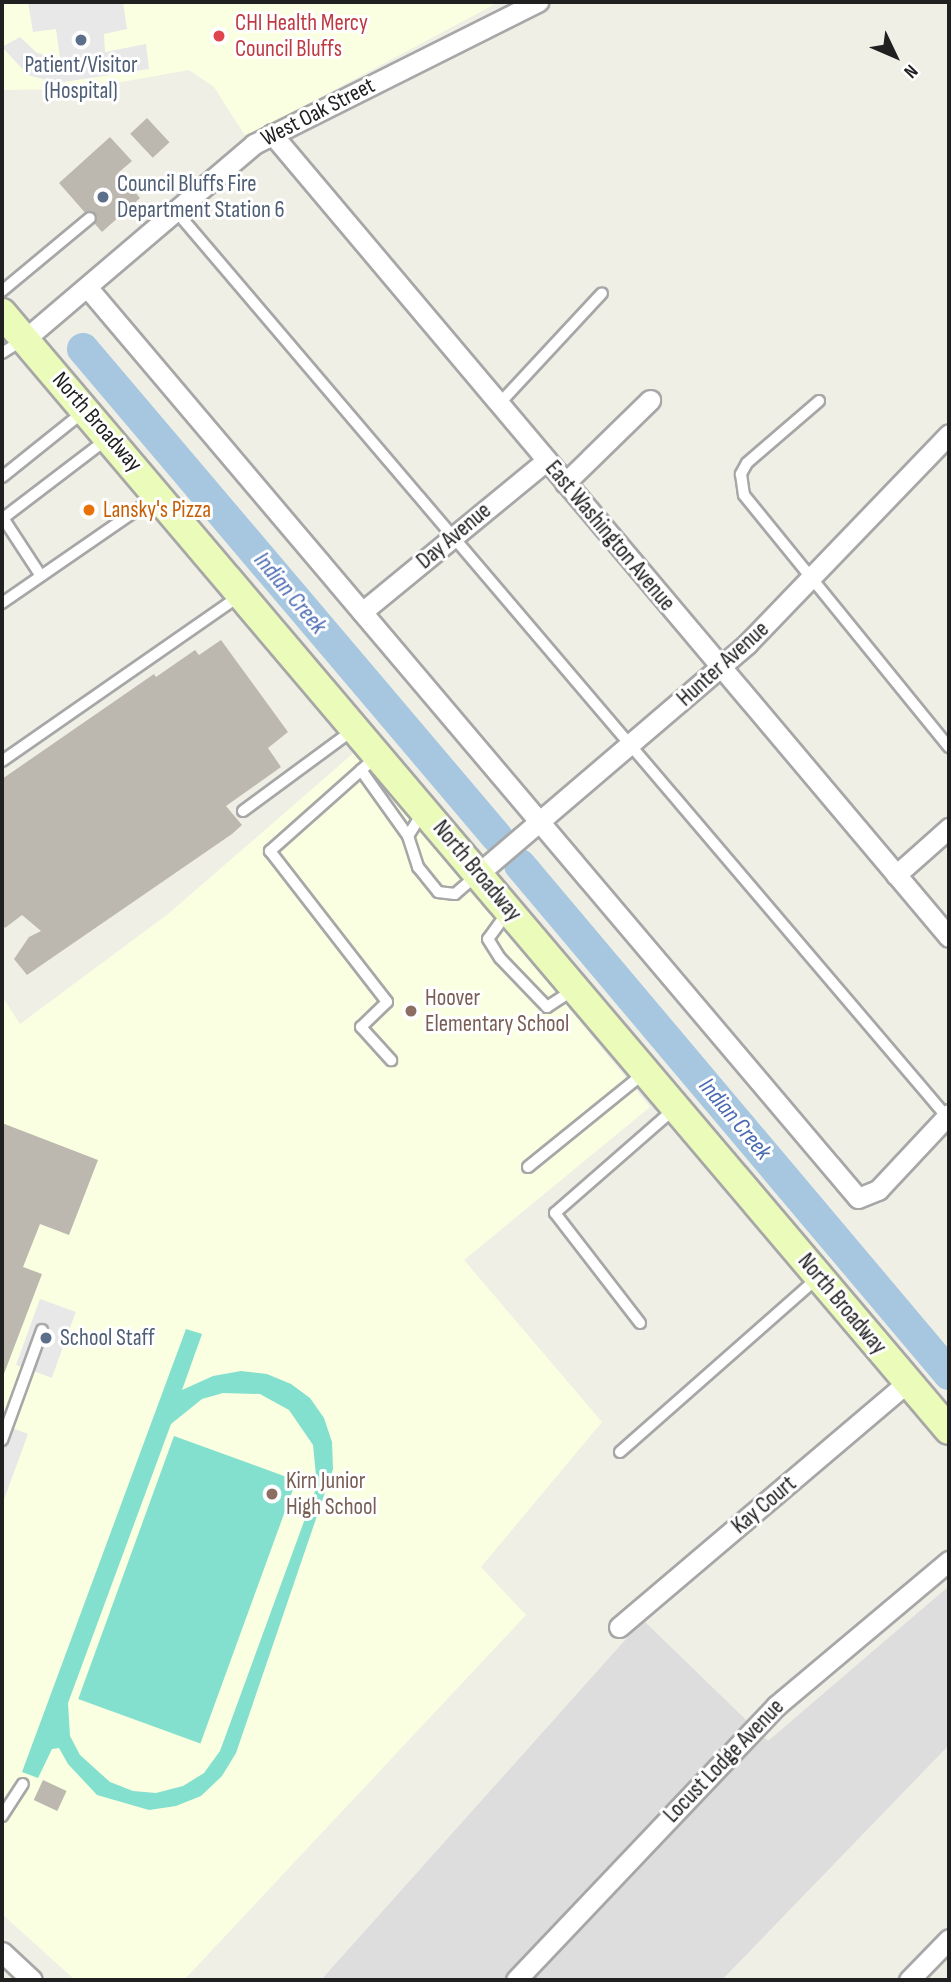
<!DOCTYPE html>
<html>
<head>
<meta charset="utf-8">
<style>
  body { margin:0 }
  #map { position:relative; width:951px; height:1982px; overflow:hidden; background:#f0efe6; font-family:"Sofia Sans Condensed",sans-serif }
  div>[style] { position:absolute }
  .residential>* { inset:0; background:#dedddd }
  .education>* { inset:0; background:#f9ffe0 }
  .pitch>* { inset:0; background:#83e0ce; transform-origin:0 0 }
  .parking>* { inset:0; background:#e8e8e8; transform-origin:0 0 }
  .river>* { height:32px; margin:-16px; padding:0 16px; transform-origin:16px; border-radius:16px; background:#a6c7df }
  .building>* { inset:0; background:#bdb8af; transform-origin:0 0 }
  .roads { filter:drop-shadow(2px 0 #a7a7a7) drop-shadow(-2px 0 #a7a7a7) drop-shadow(0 2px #a7a7a7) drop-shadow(0 -2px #a7a7a7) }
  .service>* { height:10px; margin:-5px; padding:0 5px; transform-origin:5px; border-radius:5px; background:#fff }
  .minor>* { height:19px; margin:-9.5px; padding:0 9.5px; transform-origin:9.5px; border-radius:9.5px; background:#fff }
  .secondary>* { height:28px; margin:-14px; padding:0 14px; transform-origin:14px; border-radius:14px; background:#ebfbba }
  .dots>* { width:19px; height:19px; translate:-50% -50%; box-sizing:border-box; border:4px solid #fff; border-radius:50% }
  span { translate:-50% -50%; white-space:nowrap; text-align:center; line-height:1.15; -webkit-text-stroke:6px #fff; paint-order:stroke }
  .health-label { font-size:23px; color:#be3a42 }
  .left { translate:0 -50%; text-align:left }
  .service-label { font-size:23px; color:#4e5e75 }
  .street-label { font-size:23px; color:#202020 }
  .food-label { font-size:23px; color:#c56008 }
  .education-label { font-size:23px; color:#785e54 }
  .water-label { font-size:24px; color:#4a6ab2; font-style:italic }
  .frame { position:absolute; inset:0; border:4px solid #202020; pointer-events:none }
  .north { position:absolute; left:860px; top:21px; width:70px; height:70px; -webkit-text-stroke:5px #fff; paint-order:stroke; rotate:134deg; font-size:19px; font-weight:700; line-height:28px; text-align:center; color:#202020 }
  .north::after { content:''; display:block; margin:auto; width:24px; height:32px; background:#202020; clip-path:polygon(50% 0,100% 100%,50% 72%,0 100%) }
</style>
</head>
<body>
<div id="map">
  <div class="residential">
    <div style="clip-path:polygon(949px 1586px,949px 1745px,722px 1980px,321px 1980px,643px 1620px,768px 1741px)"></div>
  </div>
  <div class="education">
    <div style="clip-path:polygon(2px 2px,499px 2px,246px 137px,214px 87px,189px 70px,82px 89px,2px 90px)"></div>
    <div style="clip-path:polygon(357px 750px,650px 1107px,464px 1260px,602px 1422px,481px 1567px,526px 1615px,184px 1980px,75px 1980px,2px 1914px,2px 996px,20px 1024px,168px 914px)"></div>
  </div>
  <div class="pitch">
    <div style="clip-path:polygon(evenodd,186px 1329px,202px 1334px,182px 1390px,213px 1376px,241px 1371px,267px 1374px,291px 1384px,310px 1398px,324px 1418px,332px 1442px,333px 1469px,236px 1753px,222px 1776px,201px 1796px,176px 1806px,149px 1810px,97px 1795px,68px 1764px,59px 1748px,52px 1749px,38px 1778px,22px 1772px,186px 1329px,223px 1393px,260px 1394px,289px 1410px,313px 1445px,317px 1486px,220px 1751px,204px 1773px,183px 1786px,156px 1793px,133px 1791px,110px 1782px,80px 1755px,70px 1736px,68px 1703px,171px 1424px,202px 1399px,223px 1393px)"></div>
    <div style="left:174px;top:1436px;width:130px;height:280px;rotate:20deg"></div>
  </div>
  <div class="parking">
    <div style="clip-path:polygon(28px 2px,123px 2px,127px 29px,104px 34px,105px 52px,146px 44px,149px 69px,57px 83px,28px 75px,2px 47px,20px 37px,37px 53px,60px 58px,56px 29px,33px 32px)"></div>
    <div style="left:40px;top:1299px;width:38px;height:70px;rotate:20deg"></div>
    <div style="clip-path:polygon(2px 1424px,28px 1434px,2px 1505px)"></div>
  </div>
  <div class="river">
    <div style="left:83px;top:349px;width:640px;rotate:49.69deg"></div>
    <div style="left:520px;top:865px;width:666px;rotate:49.87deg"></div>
  </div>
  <div class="building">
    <div style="left:147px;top:118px;width:33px;height:23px;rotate:47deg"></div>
    <div style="clip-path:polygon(110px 137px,132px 161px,118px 173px,140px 198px,102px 232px,59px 183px)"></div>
    <div style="clip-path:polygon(221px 640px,288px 732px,268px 748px,281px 767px,226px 806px,242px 825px,232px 834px,27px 975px,14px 959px,29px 937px,41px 931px,22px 915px,5px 928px,2px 923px,2px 779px,154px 674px,156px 677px,195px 650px,199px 655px)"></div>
    <div style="clip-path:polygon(2px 1123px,98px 1160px,69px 1235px,40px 1224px,23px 1267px,42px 1274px,2px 1379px)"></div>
    <div style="left:43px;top:1780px;width:26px;height:22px;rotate:25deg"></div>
  </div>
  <div class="roads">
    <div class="service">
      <div style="left:175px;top:210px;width:1191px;rotate:49.6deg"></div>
      <div style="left:2px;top:291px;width:114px;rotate:-39.7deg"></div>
      <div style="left:2px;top:353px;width:22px;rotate:-32deg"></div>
      <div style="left:819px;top:401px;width:95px;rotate:139.3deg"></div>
      <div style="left:747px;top:463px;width:13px;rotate:119deg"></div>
      <div style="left:741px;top:474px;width:21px;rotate:82deg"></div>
      <div style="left:744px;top:495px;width:325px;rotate:50.9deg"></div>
      <div style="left:499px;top:404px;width:151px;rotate:-47.1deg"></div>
      <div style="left:2px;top:477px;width:104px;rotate:-38.7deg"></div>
      <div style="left:3px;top:518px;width:69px;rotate:56.8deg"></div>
      <div style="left:2px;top:519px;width:132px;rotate:-37.3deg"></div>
      <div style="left:2px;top:603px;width:185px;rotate:-34.6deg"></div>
      <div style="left:376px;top:757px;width:142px;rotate:138.4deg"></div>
      <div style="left:270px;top:851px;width:191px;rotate:52.2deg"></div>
      <div style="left:387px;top:1002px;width:36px;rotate:136deg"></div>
      <div style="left:361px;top:1027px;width:45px;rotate:47.7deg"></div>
      <div style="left:2px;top:761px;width:289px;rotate:-34.8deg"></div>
      <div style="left:361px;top:770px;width:81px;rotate:54.5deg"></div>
      <div style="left:243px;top:811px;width:137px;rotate:-36.4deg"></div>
      <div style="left:423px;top:812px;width:28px;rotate:122deg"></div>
      <div style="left:408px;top:836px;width:33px;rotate:72deg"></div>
      <div style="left:418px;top:867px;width:32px;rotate:51deg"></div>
      <div style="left:438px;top:892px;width:17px;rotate:7deg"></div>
      <div style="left:455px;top:894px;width:29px;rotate:-41deg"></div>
      <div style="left:507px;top:913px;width:32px;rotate:126deg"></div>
      <div style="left:488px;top:939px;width:22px;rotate:58deg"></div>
      <div style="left:500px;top:958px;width:68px;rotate:46.2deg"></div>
      <div style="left:547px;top:1007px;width:30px;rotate:-33deg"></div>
      <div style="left:528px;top:1167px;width:148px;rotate:-39deg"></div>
      <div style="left:640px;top:1323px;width:139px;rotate:-127.7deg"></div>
      <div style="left:555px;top:1213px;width:157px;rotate:-41.1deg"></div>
      <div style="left:2px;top:1440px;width:117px;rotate:-70deg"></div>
      <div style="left:620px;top:1452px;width:261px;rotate:-41.4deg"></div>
      <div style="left:2px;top:1816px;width:38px;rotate:-57deg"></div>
    </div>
    <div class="minor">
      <div style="left:272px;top:134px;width:1050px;rotate:49.87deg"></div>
      <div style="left:87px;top:287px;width:1193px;rotate:49.76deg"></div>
      <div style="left:858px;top:1198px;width:22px;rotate:-22deg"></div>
      <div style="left:878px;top:1190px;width:104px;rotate:-46.9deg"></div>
      <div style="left:25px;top:339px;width:301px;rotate:-40.4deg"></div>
      <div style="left:254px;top:144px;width:318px;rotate:-26.6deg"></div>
      <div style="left:565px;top:483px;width:119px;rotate:-44.3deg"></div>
      <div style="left:362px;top:612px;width:238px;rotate:-39.4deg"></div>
      <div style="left:479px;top:873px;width:353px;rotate:-40.5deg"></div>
      <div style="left:747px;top:644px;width:291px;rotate:-46.1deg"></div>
      <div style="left:896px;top:875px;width:71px;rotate:-41.6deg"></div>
      <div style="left:619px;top:1627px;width:379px;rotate:-40.3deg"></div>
      <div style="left:2px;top:1952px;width:41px;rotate:43deg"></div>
      <div style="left:516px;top:1980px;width:378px;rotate:-46.5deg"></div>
      <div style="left:776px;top:1706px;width:226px;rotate:-40deg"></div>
      <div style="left:909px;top:1980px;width:57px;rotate:-45.7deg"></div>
    </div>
    <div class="secondary">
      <div style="left:2px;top:313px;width:1464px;rotate:49.71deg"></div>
    </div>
  </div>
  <div class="dots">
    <div style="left:219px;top:36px;background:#e0444e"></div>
    <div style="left:81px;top:40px;background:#5c6f8a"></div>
    <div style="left:103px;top:197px;background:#5c6f8a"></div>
    <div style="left:89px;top:510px;background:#e8710a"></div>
    <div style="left:411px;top:1011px;background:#8d6e63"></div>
    <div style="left:46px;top:1338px;background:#5c6f8a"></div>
    <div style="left:272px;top:1494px;background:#8d6e63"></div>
  </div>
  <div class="health-label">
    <span class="left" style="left:235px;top:36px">CHI Health Mercy<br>Council Bluffs</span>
  </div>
  <div class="service-label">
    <span style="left:81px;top:78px">Patient/Visitor<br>(Hospital)</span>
    <span class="left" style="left:117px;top:197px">Council Bluffs Fire<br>Department Station 6</span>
    <span class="left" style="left:60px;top:1338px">School Staff</span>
  </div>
  <div class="street-label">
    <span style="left:318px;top:112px;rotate:-27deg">West Oak Street</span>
    <span style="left:97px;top:422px;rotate:49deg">North Broadway</span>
    <span style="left:454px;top:536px;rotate:-40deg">Day Avenue</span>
    <span style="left:610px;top:536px;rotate:50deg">East Washington Avenue</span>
    <span style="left:723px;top:664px;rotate:-42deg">Hunter Avenue</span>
    <span style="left:477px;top:871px;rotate:50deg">North Broadway</span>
    <span style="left:842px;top:1304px;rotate:50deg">North Broadway</span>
    <span style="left:764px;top:1505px;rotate:-40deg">Kay Court</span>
    <span style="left:724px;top:1761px;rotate:-46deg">Locust Lodge Avenue</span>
  </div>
  <div class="food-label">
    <span class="left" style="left:103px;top:510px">Lansky's Pizza</span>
  </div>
  <div class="education-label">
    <span class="left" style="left:425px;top:1011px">Hoover<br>Elementary School</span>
    <span class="left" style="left:286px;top:1494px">Kirn Junior<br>High School</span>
  </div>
  <div class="water-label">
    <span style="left:290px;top:593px;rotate:50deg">Indian Creek</span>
    <span style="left:735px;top:1119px;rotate:50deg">Indian Creek</span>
  </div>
  <div class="frame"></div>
  <div class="north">N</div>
</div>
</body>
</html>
